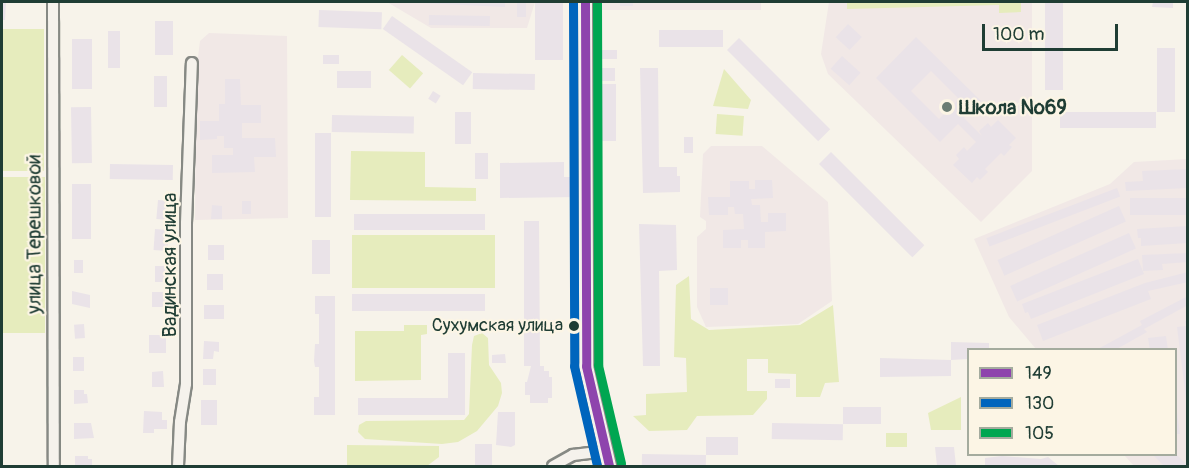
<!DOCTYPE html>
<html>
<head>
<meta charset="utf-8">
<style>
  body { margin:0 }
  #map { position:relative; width:1189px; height:468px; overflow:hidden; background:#f7f3ea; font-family:Pangolin,sans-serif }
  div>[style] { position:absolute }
  .built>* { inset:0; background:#f1e8e6; transform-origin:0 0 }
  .green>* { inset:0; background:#e6ecbd; transform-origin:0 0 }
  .building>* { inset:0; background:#eae3e8; transform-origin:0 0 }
  .roads { filter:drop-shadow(2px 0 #868984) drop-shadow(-2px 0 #868984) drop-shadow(0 2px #868984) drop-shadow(0 -2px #868984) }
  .minor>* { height:10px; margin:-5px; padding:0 5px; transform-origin:5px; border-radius:5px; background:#f5f2ec }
  .secondary>* { height:14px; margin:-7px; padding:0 7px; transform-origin:7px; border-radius:7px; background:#f5f2ec }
  .bus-1>* { height:9px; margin:-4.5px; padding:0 4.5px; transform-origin:4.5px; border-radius:4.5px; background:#8e44ad }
  .bus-2>* { height:9px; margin:-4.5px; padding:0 4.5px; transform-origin:4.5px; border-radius:4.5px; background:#0065bd }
  .bus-3>* { height:9px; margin:-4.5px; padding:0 4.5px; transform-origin:4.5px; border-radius:4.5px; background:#00a651 }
  .dots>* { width:16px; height:16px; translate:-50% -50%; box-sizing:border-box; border:3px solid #fcf5e5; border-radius:50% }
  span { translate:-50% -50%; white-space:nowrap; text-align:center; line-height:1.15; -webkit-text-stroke:4.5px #fcf5e5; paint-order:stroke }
  .bus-label { font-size:18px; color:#1f3d34 }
  .right { translate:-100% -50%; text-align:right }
  .poi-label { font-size:20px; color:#1f3d34; font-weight:700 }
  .left { translate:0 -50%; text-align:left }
  .street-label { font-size:20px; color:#1f3d34 }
  .frame { position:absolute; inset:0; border:3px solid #1f3d34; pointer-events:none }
  .legend { position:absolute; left:967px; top:348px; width:210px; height:108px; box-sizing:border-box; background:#fcf5e5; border:2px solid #a4ab9e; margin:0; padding:8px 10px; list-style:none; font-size:18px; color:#1f3d34 }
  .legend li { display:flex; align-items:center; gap:12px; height:30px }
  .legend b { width:30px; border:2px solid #a4ab9e }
  .scale { position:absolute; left:982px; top:24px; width:136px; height:27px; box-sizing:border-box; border:3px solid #1f3d34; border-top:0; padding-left:8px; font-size:18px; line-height:21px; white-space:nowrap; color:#1f3d34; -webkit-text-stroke:4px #fcf5e5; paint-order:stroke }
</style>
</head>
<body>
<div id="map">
  <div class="built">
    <div style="clip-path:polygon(387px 2px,535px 2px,527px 28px,431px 28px)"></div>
    <div style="left:597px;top:2px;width:164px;height:8px"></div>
    <div style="clip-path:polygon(829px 2px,1032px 2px,1032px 171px,981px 222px,828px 74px,821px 54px)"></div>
    <div style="clip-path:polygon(209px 33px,287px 36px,288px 218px,195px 220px,196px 73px,200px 41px)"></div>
    <div style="clip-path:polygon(711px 146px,762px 146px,828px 202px,832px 301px,798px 324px,706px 327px,697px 307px,697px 237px,706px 229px,706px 221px,700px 217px,703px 154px)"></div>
    <div style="clip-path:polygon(1187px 159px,1187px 466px,1134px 466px,1124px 455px,1176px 454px,1176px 350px,1036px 349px,1009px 317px,974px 239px,1110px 184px,1134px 162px)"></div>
  </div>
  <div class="green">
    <div style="clip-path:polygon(847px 2px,1021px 2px,1021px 12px,999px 13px,999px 5px,847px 9px)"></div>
    <div style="left:2px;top:29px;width:42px;height:142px"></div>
    <div style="left:402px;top:55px;width:28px;height:20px;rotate:41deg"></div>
    <div style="clip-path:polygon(724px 69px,751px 100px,748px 109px,713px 106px)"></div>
    <div style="left:717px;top:114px;width:27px;height:20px;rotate:4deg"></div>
    <div style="clip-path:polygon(351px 151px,425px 152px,425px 187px,476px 188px,476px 201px,350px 200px)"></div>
    <div style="left:2px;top:177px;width:43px;height:156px"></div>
    <div style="left:352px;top:235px;width:143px;height:53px"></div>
    <div style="clip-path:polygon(689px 276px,691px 319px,709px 330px,800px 325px,833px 305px,839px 382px,825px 383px,820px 397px,796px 397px,796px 374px,768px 373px,768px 359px,747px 359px,747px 391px,767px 391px,767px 399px,753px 415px,697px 416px,687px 430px,649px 431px,633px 416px,646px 415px,646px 394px,687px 392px,686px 358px,674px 357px,676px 285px)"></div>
    <div style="clip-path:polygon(404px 325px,427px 325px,427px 334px,421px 335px,421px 380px,355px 381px,355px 331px,404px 331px)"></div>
    <div style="clip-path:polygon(482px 333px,488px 338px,489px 365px,501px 383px,502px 393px,498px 406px,477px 431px,458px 442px,442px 444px,365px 439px,358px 432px,359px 425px,366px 421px,464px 420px,469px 414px,472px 345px,474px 336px)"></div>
    <div style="clip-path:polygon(961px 397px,961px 430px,931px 430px,928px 413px)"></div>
    <div style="left:886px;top:433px;width:21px;height:14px"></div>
    <div style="clip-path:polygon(347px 445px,439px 446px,439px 457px,427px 466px,347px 466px)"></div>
  </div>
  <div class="building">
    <div style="clip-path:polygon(422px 2px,505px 2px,505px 7px,422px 3px)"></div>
    <div style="left:517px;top:2px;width:9px;height:15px"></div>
    <div style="left:535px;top:2px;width:28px;height:58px"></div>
    <div style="left:620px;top:2px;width:13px;height:4px"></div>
    <div style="left:1045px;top:2px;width:18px;height:88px"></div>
    <div style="clip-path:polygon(1153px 2px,1173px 2px,1173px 8px,1152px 7px)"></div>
    <div style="clip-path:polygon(2px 3px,6px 3px,5px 20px,2px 20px)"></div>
    <div style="left:319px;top:10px;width:63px;height:17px;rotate:2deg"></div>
    <div style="left:429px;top:15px;width:61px;height:10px;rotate:1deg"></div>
    <div style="left:392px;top:16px;width:98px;height:16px;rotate:35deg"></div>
    <div style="left:155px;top:21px;width:18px;height:34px"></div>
    <div style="left:848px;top:24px;width:19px;height:18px;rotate:43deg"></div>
    <div style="left:659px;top:30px;width:64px;height:17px"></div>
    <div style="left:108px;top:31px;width:12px;height:37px"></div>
    <div style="clip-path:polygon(evenodd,916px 37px,981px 101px,964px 118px,982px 136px,979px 131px,988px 123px,991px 127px,998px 120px,1016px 138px,1009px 145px,1012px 147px,1004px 156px,1001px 153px,985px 169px,988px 172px,980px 180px,977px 177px,972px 183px,953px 165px,959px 159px,956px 155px,964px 147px,967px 151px,976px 142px,958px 124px,940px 142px,876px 78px,916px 37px,931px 71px,959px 99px,939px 119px,911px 91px,931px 71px)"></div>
    <div style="left:739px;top:38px;width:129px;height:17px;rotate:45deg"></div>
    <div style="left:72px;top:39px;width:20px;height:50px"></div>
    <div style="left:1157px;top:48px;width:18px;height:64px"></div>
    <div style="left:596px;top:50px;width:21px;height:9px"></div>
    <div style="left:323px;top:55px;width:16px;height:9px"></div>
    <div style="left:842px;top:56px;width:25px;height:17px;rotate:42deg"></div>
    <div style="left:600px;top:68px;width:15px;height:13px"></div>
    <div style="clip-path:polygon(640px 68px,658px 68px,659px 167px,677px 167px,677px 176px,680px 176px,680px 192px,643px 193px)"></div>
    <div style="left:337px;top:71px;width:34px;height:17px"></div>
    <div style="left:473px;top:73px;width:62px;height:16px;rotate:1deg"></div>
    <div style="left:154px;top:76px;width:13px;height:31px"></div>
    <div style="clip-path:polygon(225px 79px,240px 79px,241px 105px,261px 105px,261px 123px,242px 123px,242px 138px,275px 138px,276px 157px,254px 157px,255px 172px,212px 173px,212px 155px,233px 155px,233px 148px,224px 148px,224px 136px,217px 136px,217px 139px,200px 140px,200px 121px,219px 121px,219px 104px,225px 104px)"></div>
    <div style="left:600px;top:84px;width:16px;height:57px"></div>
    <div style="left:433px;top:91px;width:9px;height:9px;rotate:32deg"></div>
    <div style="left:91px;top:107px;width:56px;height:20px;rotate:89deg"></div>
    <div style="left:455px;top:112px;width:16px;height:32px"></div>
    <div style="left:1060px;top:112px;width:96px;height:16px"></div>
    <div style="left:332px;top:115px;width:82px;height:17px;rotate:1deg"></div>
    <div style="left:315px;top:133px;width:16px;height:84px"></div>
    <div style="left:684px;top:137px;width:9px;height:16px"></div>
    <div style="left:831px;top:152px;width:132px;height:17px;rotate:45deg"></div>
    <div style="left:475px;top:153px;width:13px;height:26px"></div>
    <div style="clip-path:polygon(564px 162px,564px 177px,575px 177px,576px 197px,500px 198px,500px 163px)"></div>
    <div style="left:110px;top:164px;width:63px;height:15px;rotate:1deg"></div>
    <div style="clip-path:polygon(1188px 169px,1188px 188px,1126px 191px,1125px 182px,1143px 181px,1142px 171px)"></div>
    <div style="clip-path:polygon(755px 180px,772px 180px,773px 198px,751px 199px,752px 205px,760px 205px,761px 222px,768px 222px,768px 213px,786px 213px,786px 231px,765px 232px,765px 248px,748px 248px,748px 240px,741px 240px,741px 248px,723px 248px,723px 230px,744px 229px,743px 214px,735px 214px,734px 207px,728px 207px,728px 215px,709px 215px,708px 197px,730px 197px,730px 181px,749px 181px,749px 189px,755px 189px)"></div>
    <div style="left:72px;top:184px;width:19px;height:55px"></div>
    <div style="left:1117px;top:188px;width:9px;height:140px;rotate:69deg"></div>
    <div style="left:1188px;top:198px;width:17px;height:58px;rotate:90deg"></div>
    <div style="left:158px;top:200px;width:12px;height:19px;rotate:5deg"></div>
    <div style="left:242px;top:201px;width:9px;height:13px"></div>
    <div style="clip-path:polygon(212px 205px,222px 206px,222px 219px,211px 219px)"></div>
    <div style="left:1119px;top:206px;width:17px;height:133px;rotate:66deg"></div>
    <div style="left:354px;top:214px;width:131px;height:16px"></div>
    <div style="clip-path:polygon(524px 221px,539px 221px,540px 366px,544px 366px,544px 371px,549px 371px,549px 377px,552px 377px,552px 398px,548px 398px,548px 403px,530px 403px,530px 395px,525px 395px,525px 382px,527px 382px,531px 366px,524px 366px)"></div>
    <div style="clip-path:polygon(639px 224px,676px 225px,677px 270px,659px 271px,660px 366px,643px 366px)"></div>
    <div style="clip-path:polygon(1188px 226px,1188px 243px,1141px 246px,1141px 238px,1138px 238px,1137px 229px)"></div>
    <div style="left:155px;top:229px;width:14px;height:21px;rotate:4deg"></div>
    <div style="left:1129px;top:233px;width:17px;height:130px;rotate:66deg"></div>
    <div style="left:312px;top:240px;width:18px;height:34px"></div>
    <div style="left:208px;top:245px;width:16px;height:15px"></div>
    <div style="clip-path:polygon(1188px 253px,1188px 262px,1162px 264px,1163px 270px,1143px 271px,1142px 255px)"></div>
    <div style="clip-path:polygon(1138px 259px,1144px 274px,1031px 319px,1028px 312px,1025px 313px,1022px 304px)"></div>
    <div style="left:74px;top:260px;width:9px;height:13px"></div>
    <div style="left:155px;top:266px;width:13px;height:16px"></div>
    <div style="clip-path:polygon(1188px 272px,1188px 282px,1148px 291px,1151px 299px,1043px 341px,1037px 325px,1145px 283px)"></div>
    <div style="left:207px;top:274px;width:16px;height:16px"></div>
    <div style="left:710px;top:288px;width:18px;height:17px"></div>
    <div style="clip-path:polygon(72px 291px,90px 295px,90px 308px,72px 304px)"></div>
    <div style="left:152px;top:292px;width:16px;height:15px"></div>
    <div style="left:352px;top:294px;width:133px;height:17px"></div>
    <div style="clip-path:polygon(315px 296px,335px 296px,335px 415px,314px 415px,314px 397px,319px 397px,319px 367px,315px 367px,314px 361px,315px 344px,319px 344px,319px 314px,315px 314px)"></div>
    <div style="clip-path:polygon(1188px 296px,1188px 305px,1144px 329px,1147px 332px,1115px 350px,1096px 350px,1142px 325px,1140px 321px)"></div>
    <div style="left:204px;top:305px;width:20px;height:14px"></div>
    <div style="clip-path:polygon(1188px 320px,1188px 399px,1186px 399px,1177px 327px,1186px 326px,1185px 321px)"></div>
    <div style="left:84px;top:324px;width:14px;height:10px;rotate:86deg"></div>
    <div style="left:149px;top:335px;width:17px;height:18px"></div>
    <div style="clip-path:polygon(1166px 336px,1168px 350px,1150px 350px,1148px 338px)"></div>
    <div style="clip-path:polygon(204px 341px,219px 342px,219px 352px,214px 351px,213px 359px,203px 359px)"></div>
    <div style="clip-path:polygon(951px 342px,989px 343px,989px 350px,968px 350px,968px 359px,951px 360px)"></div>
    <div style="clip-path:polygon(448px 353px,465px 353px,465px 415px,358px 415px,358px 398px,448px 398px)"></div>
    <div style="clip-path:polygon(505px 354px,506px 363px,492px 363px,492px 355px)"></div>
    <div style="left:73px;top:357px;width:11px;height:14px"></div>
    <div style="clip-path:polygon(880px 358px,951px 360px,951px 376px,880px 377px)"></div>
    <div style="left:203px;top:369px;width:13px;height:16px"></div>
    <div style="clip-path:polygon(163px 371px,164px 387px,152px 387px,152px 372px)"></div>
    <div style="left:775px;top:379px;width:15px;height:9px"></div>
    <div style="clip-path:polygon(74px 390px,84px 390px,84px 394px,87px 394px,88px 403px,74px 404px)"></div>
    <div style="left:201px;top:400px;width:16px;height:25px"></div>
    <div style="left:843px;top:407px;width:38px;height:17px"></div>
    <div style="clip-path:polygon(144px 411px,162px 412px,162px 420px,167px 420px,167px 429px,154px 429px,154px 433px,143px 433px)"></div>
    <div style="clip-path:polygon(498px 412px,515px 412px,515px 445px,511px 447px,496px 445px)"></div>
    <div style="clip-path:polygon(1177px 412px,1180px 434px,1176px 434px,1176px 413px)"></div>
    <div style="clip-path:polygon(74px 423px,91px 423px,94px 438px,74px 439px)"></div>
    <div style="left:772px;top:423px;width:71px;height:16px;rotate:1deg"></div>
    <div style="left:706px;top:437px;width:32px;height:18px"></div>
    <div style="left:475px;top:444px;width:17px;height:22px"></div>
    <div style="clip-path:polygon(935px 447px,954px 447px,956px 466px,937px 466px)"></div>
    <div style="left:642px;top:454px;width:64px;height:12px;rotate:1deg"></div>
    <div style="clip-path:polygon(1152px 454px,1176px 454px,1188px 466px,1164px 466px)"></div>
    <div style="clip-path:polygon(75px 456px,88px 456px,88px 459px,92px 459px,92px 466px,75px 466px)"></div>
    <div style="clip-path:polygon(1002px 456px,1041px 459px,1048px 457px,1059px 466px,985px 466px,985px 458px)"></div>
  </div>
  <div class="roads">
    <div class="minor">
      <div style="left:53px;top:2px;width:464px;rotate:89.9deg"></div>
      <div style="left:178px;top:466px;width:44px;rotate:-87.4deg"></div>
      <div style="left:180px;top:422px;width:38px;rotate:-81deg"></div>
      <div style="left:186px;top:384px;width:161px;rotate:-90deg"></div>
      <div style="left:186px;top:223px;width:160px;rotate:-87.9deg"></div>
      <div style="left:553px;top:466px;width:23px;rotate:-29deg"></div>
      <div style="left:573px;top:455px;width:33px;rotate:-7deg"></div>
    </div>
    <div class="secondary">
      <div style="left:585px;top:2px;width:364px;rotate:89.8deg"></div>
      <div style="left:586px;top:366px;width:103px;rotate:77deg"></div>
    </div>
  </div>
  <div class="bus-1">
    <div style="left:585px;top:2px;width:364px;rotate:89.8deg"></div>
    <div style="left:586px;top:366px;width:103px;rotate:77deg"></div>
  </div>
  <div class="bus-2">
    <div style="left:573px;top:2px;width:364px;rotate:89.8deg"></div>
    <div style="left:574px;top:366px;width:103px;rotate:77deg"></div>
  </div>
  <div class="bus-3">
    <div style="left:597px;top:2px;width:363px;rotate:89.8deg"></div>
    <div style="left:598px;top:365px;width:101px;rotate:76.8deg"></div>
  </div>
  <div class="dots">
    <div style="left:947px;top:107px;background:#6b7d74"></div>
    <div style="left:574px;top:326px;background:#1f3d34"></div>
  </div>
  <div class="bus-label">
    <span class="right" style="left:563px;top:326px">Сухумская улица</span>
  </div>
  <div class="poi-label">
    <span class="left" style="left:959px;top:107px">Школа №69</span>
  </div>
  <div class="street-label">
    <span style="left:34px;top:234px;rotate:-90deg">улица Терешковой</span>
    <span style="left:169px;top:265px;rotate:-90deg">Вадинская улица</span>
  </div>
  <div class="frame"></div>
  <ul class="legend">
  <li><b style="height:8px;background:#8e44ad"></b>149</li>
  <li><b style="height:8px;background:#0065bd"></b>130</li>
  <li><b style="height:8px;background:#00a651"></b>105</li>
  </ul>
  <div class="scale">100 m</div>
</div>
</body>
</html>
